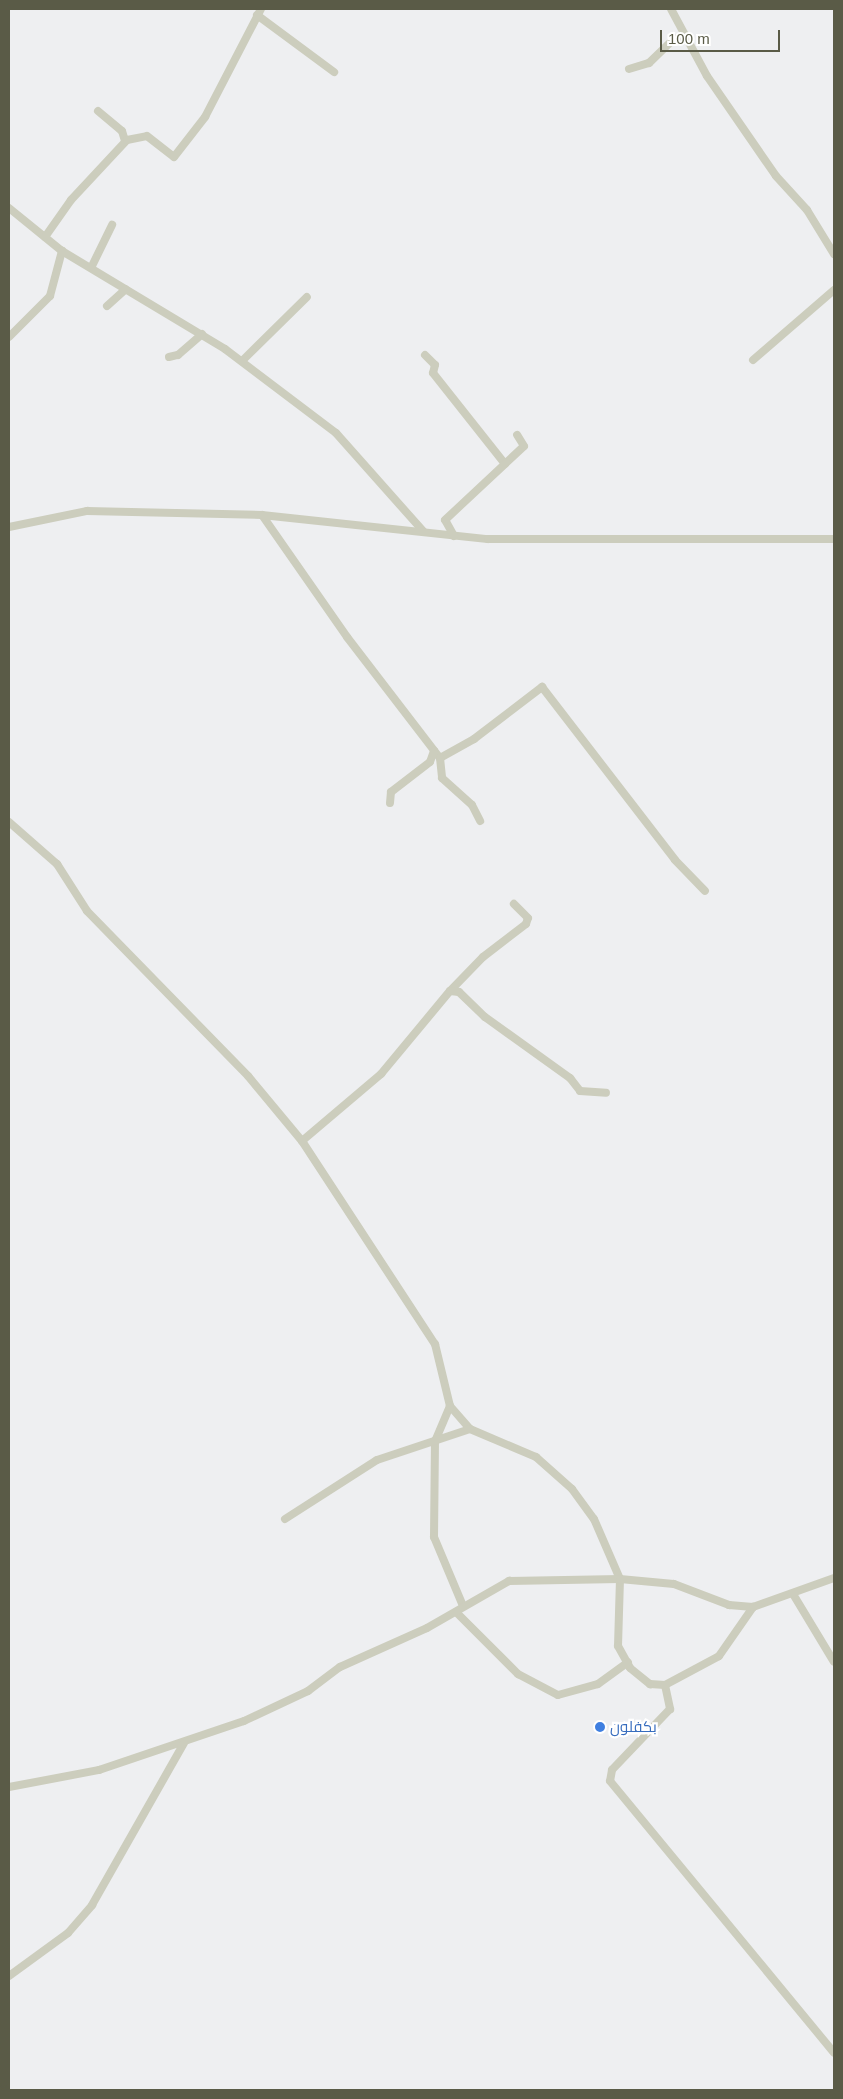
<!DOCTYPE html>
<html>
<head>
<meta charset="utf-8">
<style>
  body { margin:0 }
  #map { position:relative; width:843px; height:2099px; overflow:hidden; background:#eeeff1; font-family:Helvetica,Cairo,sans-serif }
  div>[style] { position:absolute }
  .minor>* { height:8px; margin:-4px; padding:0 4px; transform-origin:4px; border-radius:4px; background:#cccdbd }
  .dots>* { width:14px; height:14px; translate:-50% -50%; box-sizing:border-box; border:2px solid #fff; border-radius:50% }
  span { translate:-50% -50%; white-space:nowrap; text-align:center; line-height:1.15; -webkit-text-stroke:4.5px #fff; paint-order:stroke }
  .shop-label { font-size:15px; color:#366cbe }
  .left { translate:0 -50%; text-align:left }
  .frame { position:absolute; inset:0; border:10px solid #5a5b47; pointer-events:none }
  .scale { position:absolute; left:660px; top:30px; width:120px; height:22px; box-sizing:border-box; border:2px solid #5a5b47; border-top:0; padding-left:6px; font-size:15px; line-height:18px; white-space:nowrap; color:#5a5b47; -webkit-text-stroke:4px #fff; paint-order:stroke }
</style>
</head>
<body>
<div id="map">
  <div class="minor">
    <div style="left:671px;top:9px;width:76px;rotate:61.8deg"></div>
    <div style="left:707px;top:76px;width:121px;rotate:55.4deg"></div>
    <div style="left:776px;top:176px;width:46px;rotate:47.6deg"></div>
    <div style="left:807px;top:210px;width:52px;rotate:58.5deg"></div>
    <div style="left:257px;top:15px;width:96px;rotate:36.5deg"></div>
    <div style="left:629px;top:69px;width:21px;rotate:-17deg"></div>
    <div style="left:649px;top:63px;width:35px;rotate:-44deg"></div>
    <div style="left:674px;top:39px;width:10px;rotate:-6deg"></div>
    <div style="left:98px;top:111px;width:31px;rotate:40deg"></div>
    <div style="left:122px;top:131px;width:10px;rotate:73deg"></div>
    <div style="left:9px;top:208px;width:68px;rotate:39.1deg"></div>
    <div style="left:62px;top:251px;width:190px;rotate:31deg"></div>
    <div style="left:225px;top:349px;width:139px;rotate:37.1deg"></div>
    <div style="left:336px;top:433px;width:132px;rotate:48.4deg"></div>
    <div style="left:45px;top:237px;width:45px;rotate:-54.9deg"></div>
    <div style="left:71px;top:200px;width:82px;rotate:-47deg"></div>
    <div style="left:127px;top:140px;width:20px;rotate:-11deg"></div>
    <div style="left:147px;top:136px;width:34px;rotate:38deg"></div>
    <div style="left:174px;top:157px;width:51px;rotate:-52.2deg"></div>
    <div style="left:205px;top:117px;width:122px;rotate:-62.6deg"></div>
    <div style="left:92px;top:266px;width:46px;rotate:-64deg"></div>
    <div style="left:107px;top:306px;width:25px;rotate:-42deg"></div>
    <div style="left:9px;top:337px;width:58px;rotate:-45deg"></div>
    <div style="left:50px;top:296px;width:47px;rotate:-75.1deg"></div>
    <div style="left:425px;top:355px;width:14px;rotate:45deg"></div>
    <div style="left:435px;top:365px;width:8px;rotate:104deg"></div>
    <div style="left:433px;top:373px;width:116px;rotate:51.6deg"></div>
    <div style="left:169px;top:357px;width:9px;rotate:-13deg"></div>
    <div style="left:178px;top:355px;width:32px;rotate:-41deg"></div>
    <div style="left:753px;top:360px;width:107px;rotate:-40.8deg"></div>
    <div style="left:242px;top:361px;width:91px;rotate:-44.6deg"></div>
    <div style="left:262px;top:515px;width:149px;rotate:55.1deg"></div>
    <div style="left:347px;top:637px;width:153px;rotate:52.5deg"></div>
    <div style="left:440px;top:758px;width:39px;rotate:-29deg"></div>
    <div style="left:474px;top:739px;width:86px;rotate:-37.4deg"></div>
    <div style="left:542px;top:687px;width:218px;rotate:52.4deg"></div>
    <div style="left:675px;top:860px;width:43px;rotate:45.9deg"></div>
    <div style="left:9px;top:527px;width:80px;rotate:-11.6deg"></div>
    <div style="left:87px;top:511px;width:175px;rotate:1.3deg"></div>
    <div style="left:262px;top:515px;width:227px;rotate:6.1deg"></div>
    <div style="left:488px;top:539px;width:346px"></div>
    <div style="left:454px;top:536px;width:18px;rotate:-119deg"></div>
    <div style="left:445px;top:520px;width:108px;rotate:-43.1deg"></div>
    <div style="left:524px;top:446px;width:13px;rotate:-122deg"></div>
    <div style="left:440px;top:758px;width:20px;rotate:84deg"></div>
    <div style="left:442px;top:778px;width:40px;rotate:42deg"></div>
    <div style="left:472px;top:805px;width:18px;rotate:63deg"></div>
    <div style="left:390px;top:803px;width:11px;rotate:-85deg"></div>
    <div style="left:391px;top:792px;width:49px;rotate:-37.6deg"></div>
    <div style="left:430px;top:762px;width:12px;rotate:-70deg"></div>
    <div style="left:9px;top:822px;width:64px;rotate:41.2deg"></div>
    <div style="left:57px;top:864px;width:56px;rotate:57.4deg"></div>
    <div style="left:87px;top:911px;width:231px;rotate:45.7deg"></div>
    <div style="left:248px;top:1076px;width:85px;rotate:50.3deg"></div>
    <div style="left:302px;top:1141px;width:243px;rotate:56.8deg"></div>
    <div style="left:435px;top:1344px;width:64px;rotate:76.4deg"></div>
    <div style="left:450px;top:1406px;width:30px;rotate:49deg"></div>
    <div style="left:470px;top:1429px;width:72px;rotate:23deg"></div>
    <div style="left:536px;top:1457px;width:48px;rotate:41.6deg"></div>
    <div style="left:572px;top:1489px;width:37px;rotate:54deg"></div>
    <div style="left:594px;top:1519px;width:65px;rotate:66.6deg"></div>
    <div style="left:620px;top:1579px;width:67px;rotate:91.7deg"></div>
    <div style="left:618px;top:1646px;width:25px;rotate:61deg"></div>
    <div style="left:630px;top:1668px;width:26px;rotate:39deg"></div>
    <div style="left:650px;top:1684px;width:15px;rotate:4deg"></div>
    <div style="left:665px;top:1685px;width:61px;rotate:-28.2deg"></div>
    <div style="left:719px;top:1656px;width:60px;rotate:-55.2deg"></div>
    <div style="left:450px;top:991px;width:47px;rotate:-45.9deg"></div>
    <div style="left:483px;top:957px;width:54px;rotate:-37.5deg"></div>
    <div style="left:526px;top:924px;width:6px;rotate:-72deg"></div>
    <div style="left:528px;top:918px;width:20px;rotate:-135deg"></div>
    <div style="left:302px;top:1141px;width:104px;rotate:-40.3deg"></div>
    <div style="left:381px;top:1074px;width:108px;rotate:-50.3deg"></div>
    <div style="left:450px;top:991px;width:9px;rotate:6deg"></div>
    <div style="left:459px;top:992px;width:36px;rotate:44deg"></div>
    <div style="left:485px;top:1017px;width:105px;rotate:35.7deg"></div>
    <div style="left:570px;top:1078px;width:16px;rotate:52deg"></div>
    <div style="left:580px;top:1091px;width:26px;rotate:4deg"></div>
    <div style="left:450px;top:1406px;width:38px;rotate:113deg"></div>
    <div style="left:435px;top:1441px;width:96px;rotate:90.6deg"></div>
    <div style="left:434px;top:1537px;width:75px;rotate:67.2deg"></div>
    <div style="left:285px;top:1519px;width:109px;rotate:-32.7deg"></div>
    <div style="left:377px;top:1460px;width:98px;rotate:-18.4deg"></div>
    <div style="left:793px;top:1594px;width:79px;rotate:58.9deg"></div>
    <div style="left:456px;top:1612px;width:88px;rotate:45deg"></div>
    <div style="left:518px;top:1674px;width:45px;rotate:27.7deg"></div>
    <div style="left:558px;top:1695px;width:41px;rotate:-15.4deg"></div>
    <div style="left:598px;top:1684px;width:37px;rotate:-36deg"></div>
    <div style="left:665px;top:1685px;width:25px;rotate:78deg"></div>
    <div style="left:670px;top:1709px;width:84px;rotate:133.6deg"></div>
    <div style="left:612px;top:1770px;width:11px;rotate:100deg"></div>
    <div style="left:610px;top:1781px;width:352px;rotate:50.5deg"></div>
    <div style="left:9px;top:1787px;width:92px;rotate:-10.7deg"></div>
    <div style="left:99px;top:1770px;width:153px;rotate:-18.7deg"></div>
    <div style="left:244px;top:1721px;width:71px;rotate:-25.1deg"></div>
    <div style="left:308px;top:1691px;width:40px;rotate:-37deg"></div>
    <div style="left:340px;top:1667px;width:95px;rotate:-24.1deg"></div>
    <div style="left:427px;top:1628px;width:95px;rotate:-29.8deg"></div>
    <div style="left:509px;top:1581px;width:111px;rotate:-1deg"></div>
    <div style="left:620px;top:1579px;width:54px;rotate:5.3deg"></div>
    <div style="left:674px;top:1584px;width:59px;rotate:20.9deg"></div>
    <div style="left:729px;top:1605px;width:24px;rotate:5deg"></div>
    <div style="left:753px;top:1607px;width:86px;rotate:-19.7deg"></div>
    <div style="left:9px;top:1976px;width:73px;rotate:-36.1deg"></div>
    <div style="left:68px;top:1933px;width:37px;rotate:-49deg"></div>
    <div style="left:92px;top:1905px;width:186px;rotate:-60.4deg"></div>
  </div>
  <div class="dots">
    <div style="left:600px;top:1727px;background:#3f7fe0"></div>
  </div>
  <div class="shop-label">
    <span class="left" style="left:610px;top:1727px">بكفلون</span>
  </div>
  <div class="frame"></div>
  <div class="scale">100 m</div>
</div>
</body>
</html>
